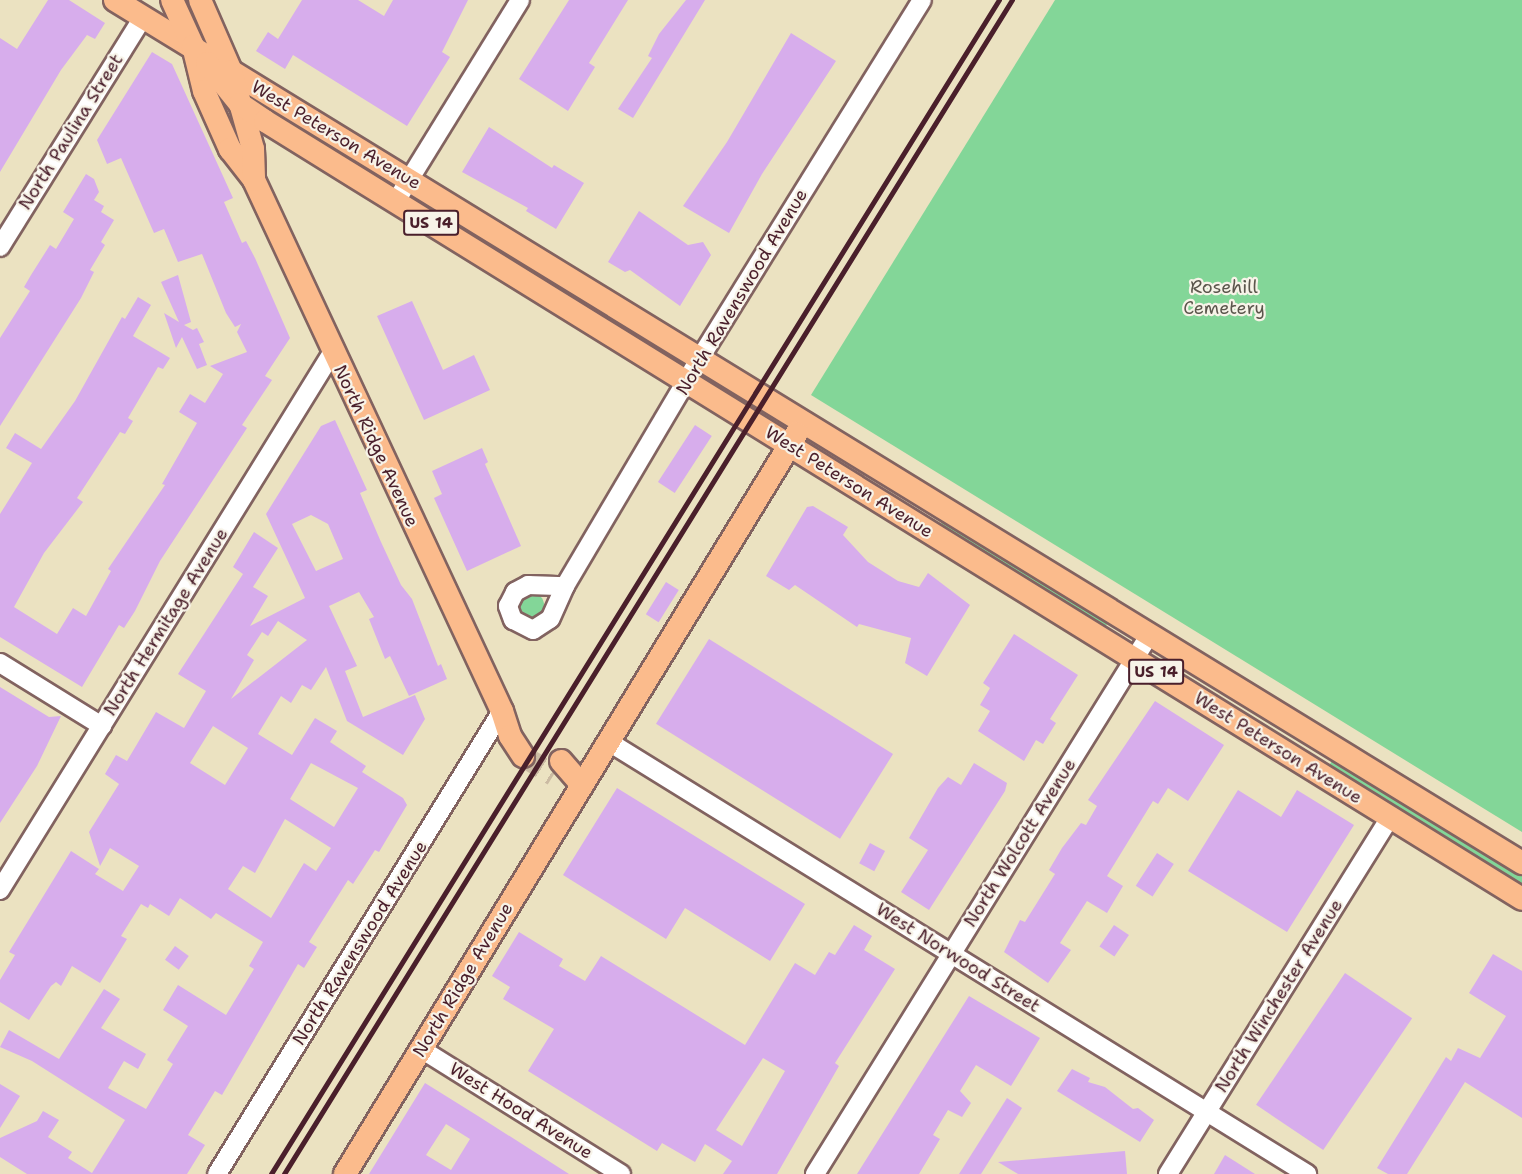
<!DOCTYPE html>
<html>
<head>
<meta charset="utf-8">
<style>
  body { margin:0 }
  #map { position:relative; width:1522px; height:1174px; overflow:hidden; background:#ebe2c1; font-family:"Shantell Sans",sans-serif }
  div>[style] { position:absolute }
  .green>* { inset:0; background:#83d698 }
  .round { border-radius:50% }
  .building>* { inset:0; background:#d7adec; transform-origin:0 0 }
  .major-tunnel>* { height:22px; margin-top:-11px; transform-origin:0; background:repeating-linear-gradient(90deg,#cbbba3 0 22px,transparent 0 33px) }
  .roads { filter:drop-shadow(2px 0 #826360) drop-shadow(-2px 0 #826360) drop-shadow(0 2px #826360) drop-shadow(0 -2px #826360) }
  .minor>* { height:18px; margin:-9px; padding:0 9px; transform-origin:9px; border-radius:9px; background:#fff }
  .major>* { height:22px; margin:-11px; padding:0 11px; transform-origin:11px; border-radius:11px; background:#fbbb8c }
  .rail>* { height:4.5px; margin:-2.25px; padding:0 2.25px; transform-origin:2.25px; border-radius:2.25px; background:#4a1f2b }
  span { translate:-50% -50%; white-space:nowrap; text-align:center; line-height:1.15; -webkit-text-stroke:4.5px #f7f3e8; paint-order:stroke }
  .shield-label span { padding:2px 4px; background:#f7f3e8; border:2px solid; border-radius:4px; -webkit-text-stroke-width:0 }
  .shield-label { font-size:16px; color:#4a1f2b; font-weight:700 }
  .street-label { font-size:18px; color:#4a1f2b }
  .park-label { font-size:18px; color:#5b564c }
</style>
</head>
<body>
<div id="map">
  <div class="green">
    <div style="clip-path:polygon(1055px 0,1522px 0,1522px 832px,811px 395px)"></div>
    <div style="clip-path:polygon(943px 521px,1109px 621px,1104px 629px,939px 527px)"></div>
    <div class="round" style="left:520px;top:593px;width:24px;height:24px"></div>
    <div style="clip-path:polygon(1332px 761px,1522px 876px,1522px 886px,1328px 767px)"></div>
  </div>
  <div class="building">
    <div style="clip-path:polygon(48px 0,69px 0,105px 23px,95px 39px,87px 35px,61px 70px,0 172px,0 38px,17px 49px)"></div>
    <div style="clip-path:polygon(302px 0,358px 0,384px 16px,393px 0,468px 0,442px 52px,450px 57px,407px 126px,293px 55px,285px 69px,256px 51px,268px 32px,278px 39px)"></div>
    <div style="clip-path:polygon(569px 0,628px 0,589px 63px,595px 67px,568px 111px,519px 79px)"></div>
    <div style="clip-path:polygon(686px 0,705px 0,633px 118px,618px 109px,652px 58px,648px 56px,659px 34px)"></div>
    <div style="clip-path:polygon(791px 33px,836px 61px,762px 174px,729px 233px,683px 206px,727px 142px)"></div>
    <div style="clip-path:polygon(152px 52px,172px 64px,233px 198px,224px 202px,242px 243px,246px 241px,255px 258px,290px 338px,265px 376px,272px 380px,242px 425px,247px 428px,160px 561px,135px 611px,124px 628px,119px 625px,82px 687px,0 637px,0 514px,32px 463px,6px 448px,15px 433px,41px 449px,75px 401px,122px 317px,125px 319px,138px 297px,151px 305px,133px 336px,170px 358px,163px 369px,158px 367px,128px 418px,133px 421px,125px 434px,120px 432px,94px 472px,77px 498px,83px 502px,44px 553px,14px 607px,57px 634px,73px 608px,86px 616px,111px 571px,108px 569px,165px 485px,162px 484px,197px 423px,179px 412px,190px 394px,205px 403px,223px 374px,210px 366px,247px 352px,237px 332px,241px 324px,235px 327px,226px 313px,202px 254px,178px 262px,164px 229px,154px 233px,121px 158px,107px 164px,97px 140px)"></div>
    <div style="clip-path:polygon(489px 127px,552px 168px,554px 165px,584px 183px,556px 229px,526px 211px,528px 208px,462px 172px)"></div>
    <div style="clip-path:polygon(86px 174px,94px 179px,99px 192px,94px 200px,104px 206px,101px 212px,114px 220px,101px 242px,105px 245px,90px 270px,94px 272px,81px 298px,0 426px,0 338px,30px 291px,24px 287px,31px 275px,50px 245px,56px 249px,74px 219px,63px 212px)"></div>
    <div style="clip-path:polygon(639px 211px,688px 245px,703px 242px,711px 255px,680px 306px,630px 270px,625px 272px,608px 262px)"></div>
    <div style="clip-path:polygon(178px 275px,191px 322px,184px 325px,193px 330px,197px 328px,204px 342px,199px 344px,207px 365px,197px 369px,182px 337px,176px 348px,164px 313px,179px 322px,161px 282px)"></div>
    <div style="clip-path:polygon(412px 301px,443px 370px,474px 355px,490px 390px,424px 420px,377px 316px)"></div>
    <div style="clip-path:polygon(evenodd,335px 420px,367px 490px,360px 493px,381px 542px,401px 585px,412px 599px,438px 666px,441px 664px,447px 679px,409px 696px,390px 656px,385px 659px,369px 619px,374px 617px,359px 592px,329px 606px,357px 666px,345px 671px,363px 717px,415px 695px,425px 719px,403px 755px,347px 721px,326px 667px,311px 690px,302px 685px,291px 703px,281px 696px,258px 734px,292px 755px,315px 718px,337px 731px,330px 742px,366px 766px,362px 772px,403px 798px,407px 805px,379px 852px,375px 850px,353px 884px,348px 880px,309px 942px,317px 947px,304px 968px,298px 964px,222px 1095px,215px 1091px,188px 1135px,205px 1145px,187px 1174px,27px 1174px,0 1157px,0 1138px,37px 1121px,43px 1111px,59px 1120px,48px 1137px,72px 1152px,68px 1158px,92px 1173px,125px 1120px,32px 1061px,0 1047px,9px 1030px,59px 1059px,104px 989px,120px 999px,101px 1028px,146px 1054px,138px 1069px,124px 1061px,108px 1088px,146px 1109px,173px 1064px,167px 1060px,188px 1026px,163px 1010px,178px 985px,226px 1015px,254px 969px,249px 966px,263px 942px,216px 913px,211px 919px,180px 898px,169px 916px,150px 904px,148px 908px,141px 904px,121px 936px,127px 939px,100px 983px,72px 966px,61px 986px,56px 982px,51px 986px,29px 1020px,0 1002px,0 980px,15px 955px,9px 952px,71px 851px,99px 869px,95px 874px,123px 891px,139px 866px,110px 848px,100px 866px,89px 832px,119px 784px,105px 774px,116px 755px,127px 761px,156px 712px,184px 728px,206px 691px,178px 674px,243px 574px,233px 567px,254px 532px,278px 548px,253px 587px,268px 596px,250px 626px,305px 598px,266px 514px,321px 426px,335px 420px,311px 515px,328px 524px,343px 559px,316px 571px,292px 524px,311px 515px,335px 420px,278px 621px,307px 640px,231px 699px,254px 660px,247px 655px,262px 632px,268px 636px,278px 621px,335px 420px,213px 726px,248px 748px,225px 785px,190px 763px,213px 726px,335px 420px,311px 763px,358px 788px,334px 827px,290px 799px,311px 763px,335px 420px,285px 819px,331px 848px,316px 871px,304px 863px,271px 918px,228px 889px,243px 866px,255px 873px,285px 819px)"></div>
    <div style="left:695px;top:425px;width:20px;height:68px;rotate:33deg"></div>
    <div style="clip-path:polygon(482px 448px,488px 462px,485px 464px,521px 546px,467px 571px,434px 498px,442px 494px,432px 471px)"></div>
    <div style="clip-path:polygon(813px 506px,848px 527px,843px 535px,868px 562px,898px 581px,919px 587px,928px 573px,970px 605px,927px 676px,905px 663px,911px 638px,859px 624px,857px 627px,795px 585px,789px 590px,766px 576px,807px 507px)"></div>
    <div style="left:666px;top:582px;width:15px;height:38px;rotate:32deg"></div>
    <div style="clip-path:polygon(1014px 634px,1078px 675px,1050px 719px,1056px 723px,1043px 744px,1036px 740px,1024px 761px,978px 731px,990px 711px,980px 705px,990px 688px,983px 683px)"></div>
    <div style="left:709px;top:639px;width:217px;height:100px;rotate:32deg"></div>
    <div style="clip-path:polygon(0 687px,49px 717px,61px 716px,37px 766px,0 823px)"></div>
    <div style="clip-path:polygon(1155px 701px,1224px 745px,1188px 801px,1168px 788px,1158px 804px,1153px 801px,1107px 876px,1123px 886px,1107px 913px,1087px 901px,1060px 943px,1071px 950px,1048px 983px,1004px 952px,1020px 920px,1025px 922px,1055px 874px,1049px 870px,1062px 848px,1081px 823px,1086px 825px,1097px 806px,1088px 800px)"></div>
    <div style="clip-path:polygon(974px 763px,1007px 783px,1005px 791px,929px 910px,901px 892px,928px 850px,909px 838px,938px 788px,948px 777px,961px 785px)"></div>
    <div style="clip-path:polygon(617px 788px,805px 904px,770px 961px,685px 908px,666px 939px,563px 875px)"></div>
    <div style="clip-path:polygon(1238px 790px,1281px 817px,1297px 790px,1354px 825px,1287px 932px,1188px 871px)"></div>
    <div style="left:870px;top:843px;width:17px;height:23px;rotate:28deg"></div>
    <div style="left:1157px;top:853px;width:20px;height:39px;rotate:33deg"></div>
    <div style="clip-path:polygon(evenodd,854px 925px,872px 936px,864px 950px,895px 969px,835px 1063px,839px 1066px,777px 1174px,723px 1174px,732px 1161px,705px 1144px,695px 1162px,662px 1143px,657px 1151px,528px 1071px,554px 1029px,503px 999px,510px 987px,492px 976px,519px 932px,563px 959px,559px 966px,585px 981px,601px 956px,745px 1045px,795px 963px,815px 975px,829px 952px,835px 955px,854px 925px,763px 1058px,785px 1071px,742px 1146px,716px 1130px,763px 1058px)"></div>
    <div style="left:1114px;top:925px;width:18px;height:26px;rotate:34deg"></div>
    <div style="left:175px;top:946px;width:17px;height:17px;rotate:36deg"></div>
    <div style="clip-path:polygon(1493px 954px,1522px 971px,1522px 1118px,1465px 1082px,1407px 1174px,1388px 1174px,1377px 1168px,1446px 1057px,1451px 1061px,1458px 1048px,1480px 1058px,1506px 1016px,1469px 993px)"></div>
    <div style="left:1345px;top:973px;width:81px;height:159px;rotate:34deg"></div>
    <div style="clip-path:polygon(969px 996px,1040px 1038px,1011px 1086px,976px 1065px,960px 1091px,971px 1103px,962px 1117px,948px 1110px,933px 1135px,940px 1139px,919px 1174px,857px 1174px)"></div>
    <div style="clip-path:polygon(1072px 1069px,1090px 1078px,1088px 1082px,1105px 1087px,1133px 1109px,1138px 1108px,1154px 1120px,1140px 1142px,1057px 1091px)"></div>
    <div style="clip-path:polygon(evenodd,425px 1083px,478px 1116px,569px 1174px,369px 1174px,425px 1083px,446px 1124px,470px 1139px,451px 1170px,426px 1155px,446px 1124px)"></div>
    <div style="clip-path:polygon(0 1084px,20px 1096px,0 1128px)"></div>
    <div style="clip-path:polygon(1007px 1098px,1022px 1108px,991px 1158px,981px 1174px,959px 1174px)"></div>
    <div style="clip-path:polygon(1125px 1151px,1127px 1174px,1018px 1174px,998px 1162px)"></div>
    <div style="clip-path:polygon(1225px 1155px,1255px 1174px,1214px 1174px)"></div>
  </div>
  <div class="major-tunnel">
    <div style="left:523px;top:756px;width:36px;rotate:32deg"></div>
  </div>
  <div class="roads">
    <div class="minor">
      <div style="left:396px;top:201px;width:236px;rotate:-58.3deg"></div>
      <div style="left:0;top:247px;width:271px;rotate:-58.1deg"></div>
      <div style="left:528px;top:585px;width:37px;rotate:2deg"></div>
      <div style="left:565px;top:586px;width:36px;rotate:114deg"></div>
      <div style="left:550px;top:619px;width:20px;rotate:147deg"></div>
      <div style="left:533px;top:630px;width:22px;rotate:-153deg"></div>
      <div style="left:513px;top:620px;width:15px;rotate:-110deg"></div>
      <div style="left:508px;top:606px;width:16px;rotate:-63deg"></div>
      <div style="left:515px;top:592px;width:15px;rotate:-28deg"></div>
      <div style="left:565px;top:586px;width:265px;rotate:-59.4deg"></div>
      <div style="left:700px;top:358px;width:421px;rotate:-58.2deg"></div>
      <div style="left:0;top:663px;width:120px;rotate:31.7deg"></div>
      <div style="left:609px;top:742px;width:821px;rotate:31.75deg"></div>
      <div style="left:0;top:890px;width:631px;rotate:-58.27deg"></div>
      <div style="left:421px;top:1049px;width:236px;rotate:32deg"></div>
      <div style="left:217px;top:1174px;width:544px;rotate:-58.39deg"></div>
      <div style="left:815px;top:1174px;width:635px;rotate:-58.19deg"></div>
      <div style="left:1168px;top:1174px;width:420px;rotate:-58.1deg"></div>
    </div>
    <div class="major">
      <div style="left:115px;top:0;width:1651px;rotate:31.52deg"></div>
      <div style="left:172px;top:0;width:51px;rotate:65.5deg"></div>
      <div style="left:193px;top:46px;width:46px;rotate:76.3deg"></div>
      <div style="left:204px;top:91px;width:64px;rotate:65.9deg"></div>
      <div style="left:230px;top:149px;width:39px;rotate:52deg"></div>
      <div style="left:254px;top:180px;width:586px;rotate:64.97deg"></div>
      <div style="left:502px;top:711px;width:26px;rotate:72deg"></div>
      <div style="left:510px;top:736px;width:24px;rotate:57deg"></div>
      <div style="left:200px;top:0;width:77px;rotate:66.4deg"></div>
      <div style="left:231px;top:71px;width:81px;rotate:74.2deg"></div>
      <div style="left:253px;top:149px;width:31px;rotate:88deg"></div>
      <div style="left:207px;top:63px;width:53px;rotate:51.2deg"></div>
      <div style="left:240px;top:104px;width:30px;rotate:34deg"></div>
      <div style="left:265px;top:121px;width:1478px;rotate:31.75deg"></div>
      <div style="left:561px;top:761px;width:32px;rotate:49deg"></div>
      <div style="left:345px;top:1174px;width:868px;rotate:-58.62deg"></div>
    </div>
  </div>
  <div class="rail">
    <div style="left:271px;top:1174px;width:1381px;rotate:-58.2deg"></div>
    <div style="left:284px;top:1174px;width:1381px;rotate:-58.2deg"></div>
  </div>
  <div class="shield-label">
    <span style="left:431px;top:223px">US 14</span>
    <span style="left:1156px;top:672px">US 14</span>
  </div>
  <div class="street-label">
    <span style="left:71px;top:132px;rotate:-58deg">North Paulina Street</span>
    <span style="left:336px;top:135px;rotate:31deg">West Peterson Avenue</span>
    <span style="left:742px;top:292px;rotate:-59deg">North Ravenswood Avenue</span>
    <span style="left:376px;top:446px;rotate:65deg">North Ridge Avenue</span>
    <span style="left:849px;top:482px;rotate:32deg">West Peterson Avenue</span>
    <span style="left:166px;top:622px;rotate:-58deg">North Hermitage Avenue</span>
    <span style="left:1278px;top:748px;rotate:32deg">West Peterson Avenue</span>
    <span style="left:1020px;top:843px;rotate:-58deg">North Wolcott Avenue</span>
    <span style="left:360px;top:943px;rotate:-58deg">North Ravenswood Avenue</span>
    <span style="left:958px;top:958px;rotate:32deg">West Norwood Street</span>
    <span style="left:463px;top:980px;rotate:-59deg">North Ridge Avenue</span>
    <span style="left:1279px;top:996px;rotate:-58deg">North Winchester Avenue</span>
    <span style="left:521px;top:1111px;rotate:32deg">West Hood Avenue</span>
  </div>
  <div class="park-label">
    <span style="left:1224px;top:298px">Rosehill<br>Cemetery</span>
  </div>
</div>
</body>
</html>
